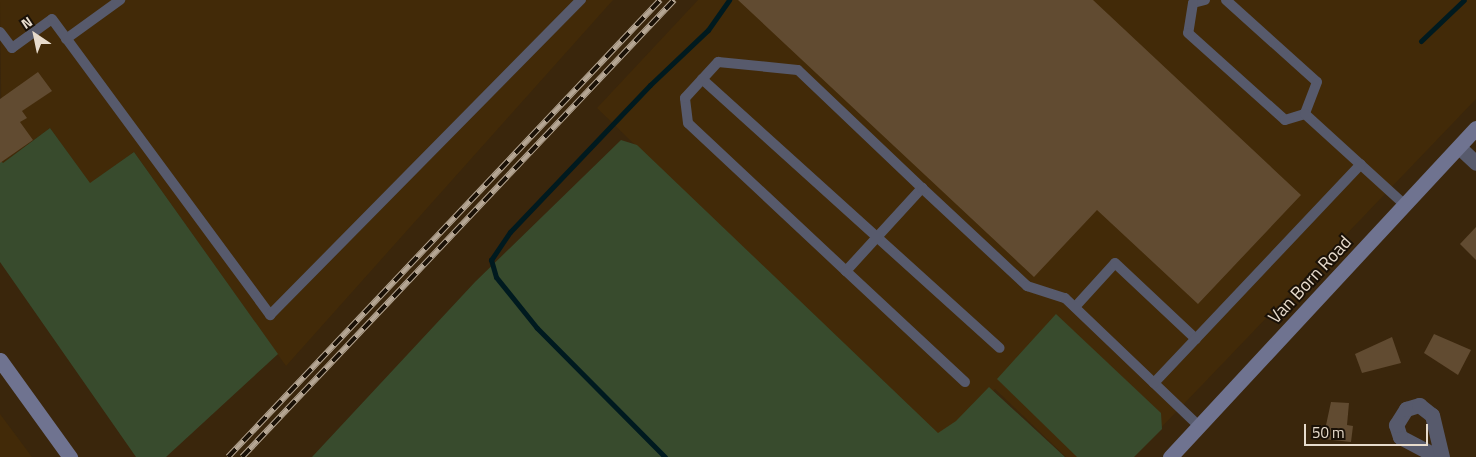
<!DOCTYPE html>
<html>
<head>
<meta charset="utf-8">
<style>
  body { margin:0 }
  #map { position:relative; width:1476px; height:457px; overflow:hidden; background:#3a260c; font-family:"Titillium Web",sans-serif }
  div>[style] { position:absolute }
  .built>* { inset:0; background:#422a08 }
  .green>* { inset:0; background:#384b2d }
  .stream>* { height:5px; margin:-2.5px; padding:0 2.5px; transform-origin:2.5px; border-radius:2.5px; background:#001a1f }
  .building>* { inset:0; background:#614b31 }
  .lane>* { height:10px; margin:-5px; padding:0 5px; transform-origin:5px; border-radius:5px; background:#575a6c }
  .street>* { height:15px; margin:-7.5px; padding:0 7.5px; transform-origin:7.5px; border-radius:7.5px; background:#575a6c }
  .secondary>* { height:15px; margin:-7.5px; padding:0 7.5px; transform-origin:7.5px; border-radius:7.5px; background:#6f7390 }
  .rail>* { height:5.5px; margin-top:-2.75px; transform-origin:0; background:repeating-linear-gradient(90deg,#1a1107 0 11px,#b5a694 0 22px); box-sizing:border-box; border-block:1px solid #b5a694 }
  span { translate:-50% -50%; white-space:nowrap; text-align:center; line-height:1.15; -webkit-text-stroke:4px #1a1107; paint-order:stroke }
  .street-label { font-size:18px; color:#e7dbcc }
  .north { position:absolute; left:10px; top:10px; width:50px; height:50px; -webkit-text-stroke:4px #1a1107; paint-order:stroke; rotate:326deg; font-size:14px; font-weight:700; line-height:20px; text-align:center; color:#e7dbcc }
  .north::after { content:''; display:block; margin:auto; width:18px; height:22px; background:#e7dbcc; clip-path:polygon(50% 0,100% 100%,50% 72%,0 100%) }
  .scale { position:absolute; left:1304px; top:424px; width:124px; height:22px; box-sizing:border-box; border:2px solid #e7dbcc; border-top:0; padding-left:6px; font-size:15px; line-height:18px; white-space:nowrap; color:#e7dbcc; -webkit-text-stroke:4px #1a1107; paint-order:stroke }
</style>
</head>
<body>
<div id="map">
  <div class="built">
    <div style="clip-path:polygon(0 0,613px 0,286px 366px,134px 152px,90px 184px,50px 128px,2px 164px)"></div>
    <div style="clip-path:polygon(698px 0,1476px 0,1476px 99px,1133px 457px,1066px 457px,995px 389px,944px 445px,597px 108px)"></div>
    <div style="clip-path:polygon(0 414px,32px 457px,0 457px)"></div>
  </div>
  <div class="green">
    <div style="clip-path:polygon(50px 128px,90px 183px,134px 152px,278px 354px,166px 457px,136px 457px,0 262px,0 160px,3px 163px)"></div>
    <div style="clip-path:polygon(621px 140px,637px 145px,938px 433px,956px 421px,989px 387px,1065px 457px,312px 457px,475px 282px)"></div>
    <div style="clip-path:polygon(1056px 314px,1161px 413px,1162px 429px,1134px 457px,1077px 457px,997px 379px)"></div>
  </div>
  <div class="stream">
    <div style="left:1421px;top:41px;width:59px;rotate:-43.6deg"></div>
    <div style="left:665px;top:457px;width:182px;rotate:-134.8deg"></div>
    <div style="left:537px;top:328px;width:65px;rotate:-128.8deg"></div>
    <div style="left:496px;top:277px;width:18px;rotate:-106deg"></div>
    <div style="left:491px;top:260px;width:34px;rotate:-56deg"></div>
    <div style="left:510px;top:232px;width:203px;rotate:-46.4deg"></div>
    <div style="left:650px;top:85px;width:80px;rotate:-43.5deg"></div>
    <div style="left:708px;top:30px;width:37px;rotate:-55deg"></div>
  </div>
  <div class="building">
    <div style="clip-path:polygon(738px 0,1093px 0,1301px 195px,1198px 304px,1097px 210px,1034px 277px)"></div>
    <div style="clip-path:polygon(38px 72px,52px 91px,22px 111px,27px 118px,20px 122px,33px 140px,0 163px,0 99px)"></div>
    <div style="clip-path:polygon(1476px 227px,1476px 260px,1460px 244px)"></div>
    <div style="clip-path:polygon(1434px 334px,1471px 350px,1458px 375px,1424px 353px)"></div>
    <div style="clip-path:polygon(1392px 337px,1401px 363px,1362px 373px,1355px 354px)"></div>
    <div style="clip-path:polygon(1331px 402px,1349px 403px,1347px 425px,1353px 426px,1351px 442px,1323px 439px)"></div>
  </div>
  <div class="lane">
    <div style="left:1205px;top:0;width:12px;rotate:166deg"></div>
    <div style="left:1193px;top:3px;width:30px;rotate:99deg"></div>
    <div style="left:1188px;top:33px;width:130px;rotate:41.9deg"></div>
    <div style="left:1285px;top:120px;width:21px;rotate:-17deg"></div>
    <div style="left:1226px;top:0;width:122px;rotate:42deg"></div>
    <div style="left:1317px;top:82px;width:34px;rotate:111deg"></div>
    <div style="left:0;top:32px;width:20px;rotate:53deg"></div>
    <div style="left:12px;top:48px;width:49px;rotate:-35.9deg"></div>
    <div style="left:52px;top:19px;width:368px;rotate:53.6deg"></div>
    <div style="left:270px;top:315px;width:443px;rotate:-45.4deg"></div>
    <div style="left:66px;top:39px;width:67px;rotate:-35.8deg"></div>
    <div style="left:702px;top:79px;width:401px;rotate:42.1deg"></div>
    <div style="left:1305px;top:114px;width:135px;rotate:42.3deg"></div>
    <div style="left:846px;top:271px;width:216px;rotate:-136.9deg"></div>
    <div style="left:688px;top:123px;width:25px;rotate:-97deg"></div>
    <div style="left:685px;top:98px;width:49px;rotate:-47.5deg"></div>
    <div style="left:718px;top:62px;width:80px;rotate:5.7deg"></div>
    <div style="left:798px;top:70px;width:171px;rotate:43.6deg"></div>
    <div style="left:1075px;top:307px;width:59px;rotate:-47.7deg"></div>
    <div style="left:1115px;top:263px;width:111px;rotate:43.2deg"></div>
    <div style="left:965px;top:382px;width:163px;rotate:-137deg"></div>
    <div style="left:846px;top:271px;width:113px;rotate:-47.5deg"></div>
    <div style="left:922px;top:188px;width:144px;rotate:43deg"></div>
    <div style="left:1027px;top:286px;width:40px;rotate:18deg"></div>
    <div style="left:1065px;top:298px;width:185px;rotate:43.7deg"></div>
    <div style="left:1154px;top:383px;width:301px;rotate:-46.6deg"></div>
  </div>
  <div class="street">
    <div style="left:1459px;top:147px;width:23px;rotate:43deg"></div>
    <div style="left:1438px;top:457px;width:43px;rotate:-152.2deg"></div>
    <div style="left:1400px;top:437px;width:13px;rotate:-108deg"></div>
    <div style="left:1396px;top:425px;width:19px;rotate:-58deg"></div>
    <div style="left:1406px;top:409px;width:14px;rotate:-17deg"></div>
    <div style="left:1419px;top:405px;width:16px;rotate:38deg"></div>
    <div style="left:1432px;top:415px;width:43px;rotate:76.6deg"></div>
  </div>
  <div class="secondary">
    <div style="left:0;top:360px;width:120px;rotate:54.2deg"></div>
    <div style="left:1170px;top:457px;width:449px;rotate:-47.1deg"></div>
  </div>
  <div class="rail">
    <div style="left:228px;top:457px;width:629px;rotate:-46.61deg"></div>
    <div style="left:242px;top:457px;width:629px;rotate:-46.61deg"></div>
  </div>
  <div class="street-label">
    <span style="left:1310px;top:280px;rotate:-47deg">Van Born Road</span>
  </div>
  <div class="north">N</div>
  <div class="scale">50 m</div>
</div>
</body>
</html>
